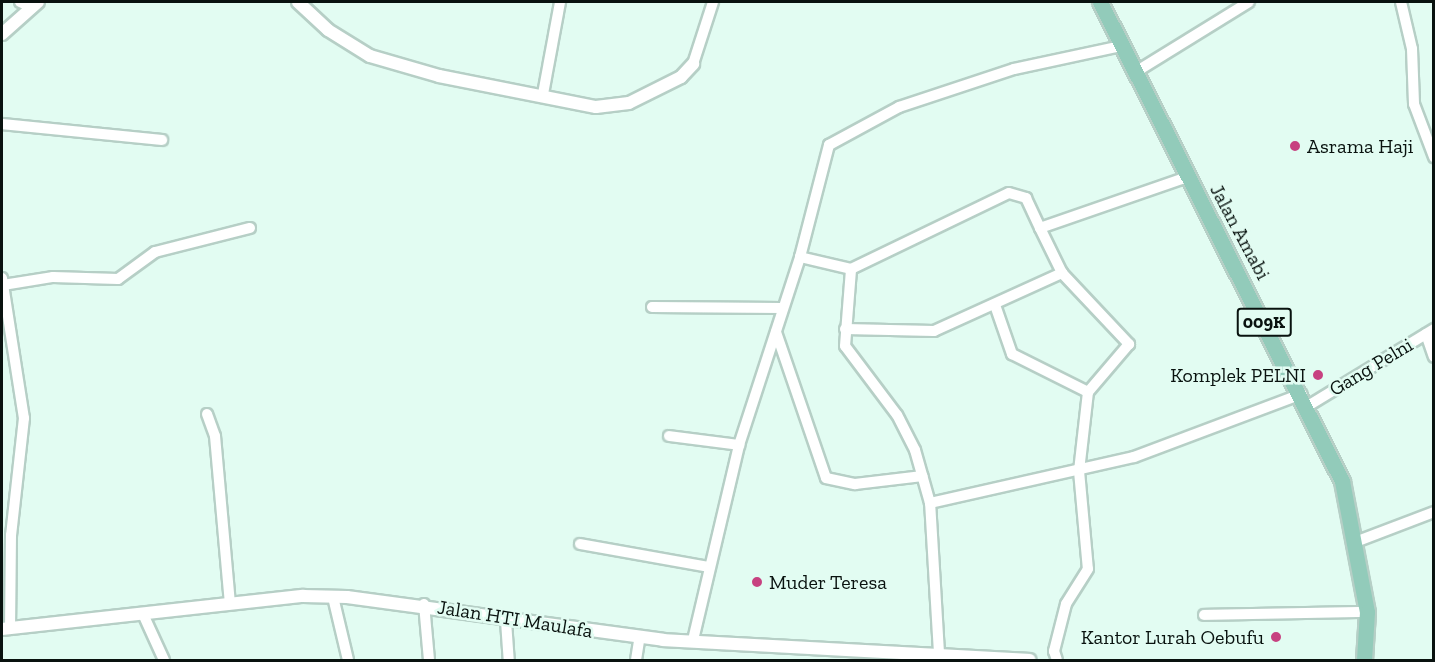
<!DOCTYPE html>
<html>
<head>
<meta charset="utf-8">
<style>
  body { margin:0 }
  #map { position:relative; width:1435px; height:662px; overflow:hidden; background:#e2fcf2; font-family:"Zilla Slab",serif }
  div>[style] { position:absolute }
  .roads { filter:drop-shadow(2px 0 #b6cfc6) drop-shadow(-2px 0 #b6cfc6) drop-shadow(0 2px #b6cfc6) drop-shadow(0 -2px #b6cfc6) }
  .minor>* { height:10px; margin:-5px; padding:0 5px; transform-origin:5px; border-radius:5px; background:#fff }
  .tertiary>* { height:12px; margin:-6px; padding:0 6px; transform-origin:6px; border-radius:6px; background:#fff }
  .primary>* { height:15px; margin:-7.5px; padding:0 7.5px; transform-origin:7.5px; border-radius:7.5px; background:#92cbba }
  .dots>* { width:16px; height:16px; translate:-50% -50%; box-sizing:border-box; border:3px solid #e2fcf2; border-radius:50% }
  span { translate:-50% -50%; white-space:nowrap; text-align:center; line-height:1.15; -webkit-text-stroke:5px #e2fcf2; paint-order:stroke }
  .shield-label span { padding:2px 4px; background:#e2fcf2; border:2px solid; border-radius:4px; -webkit-text-stroke-width:0 }
  .shield-label { font-size:18px; color:#09120f; font-weight:700 }
  .poi-label { font-size:20px; color:#09120f }
  .left { translate:0 -50%; text-align:left }
  .right { translate:-100% -50%; text-align:right }
  .street-label { font-size:20px; color:#09120f }
  .frame { position:absolute; inset:0; border:3px solid #09120f; pointer-events:none }
</style>
</head>
<body>
<div id="map">
  <div class="roads">
    <div class="minor">
      <div style="left:20px;top:2px;width:12px;rotate:24deg"></div>
      <div style="left:1401px;top:2px;width:48px;rotate:76.8deg"></div>
      <div style="left:1412px;top:49px;width:55px;rotate:87.9deg"></div>
      <div style="left:1414px;top:104px;width:57px;rotate:69.3deg"></div>
      <div style="left:693px;top:64px;width:65px;rotate:-72.1deg"></div>
      <div style="left:1134px;top:73px;width:135px;rotate:-31.7deg"></div>
      <div style="left:543px;top:94px;width:94px;rotate:-79.5deg"></div>
      <div style="left:2px;top:124px;width:161px;rotate:5.7deg"></div>
      <div style="left:1040px;top:228px;width:50px;rotate:63.9deg"></div>
      <div style="left:1062px;top:273px;width:98px;rotate:46.7deg"></div>
      <div style="left:1129px;top:344px;width:63px;rotate:130.5deg"></div>
      <div style="left:1088px;top:392px;width:80px;rotate:96.5deg"></div>
      <div style="left:1079px;top:471px;width:98px;rotate:84.8deg"></div>
      <div style="left:1088px;top:569px;width:41px;rotate:122.2deg"></div>
      <div style="left:1066px;top:604px;width:49px;rotate:104.3deg"></div>
      <div style="left:1054px;top:651px;width:9px;rotate:72deg"></div>
      <div style="left:800px;top:257px;width:52px;rotate:13.2deg"></div>
      <div style="left:2px;top:278px;width:142px;rotate:81.1deg"></div>
      <div style="left:24px;top:418px;width:118px;rotate:96.3deg"></div>
      <div style="left:11px;top:535px;width:93px;rotate:90.6deg"></div>
      <div style="left:3px;top:285px;width:51px;rotate:-9.1deg"></div>
      <div style="left:53px;top:277px;width:65px;rotate:1.8deg"></div>
      <div style="left:118px;top:279px;width:46px;rotate:-36.1deg"></div>
      <div style="left:155px;top:252px;width:98px;rotate:-14.2deg"></div>
      <div style="left:995px;top:305px;width:52px;rotate:70.9deg"></div>
      <div style="left:1012px;top:354px;width:85px;rotate:26.6deg"></div>
      <div style="left:652px;top:307px;width:130px;rotate:0.4deg"></div>
      <div style="left:845px;top:329px;width:89px;rotate:1.3deg"></div>
      <div style="left:934px;top:331px;width:141px;rotate:-24.4deg"></div>
      <div style="left:776px;top:332px;width:154px;rotate:71.1deg"></div>
      <div style="left:826px;top:478px;width:30px;rotate:12deg"></div>
      <div style="left:855px;top:484px;width:68px;rotate:-6.7deg"></div>
      <div style="left:1426px;top:334px;width:24px;rotate:71deg"></div>
      <div style="left:1308px;top:406px;width:148px;rotate:-31.4deg"></div>
      <div style="left:207px;top:414px;width:23px;rotate:70deg"></div>
      <div style="left:215px;top:436px;width:169px;rotate:84.9deg"></div>
      <div style="left:669px;top:436px;width:71px;rotate:7.3deg"></div>
      <div style="left:930px;top:503px;width:209px;rotate:-12.7deg"></div>
      <div style="left:1134px;top:457px;width:179px;rotate:-20.6deg"></div>
      <div style="left:1358px;top:541px;width:81px;rotate:-20.9deg"></div>
      <div style="left:580px;top:544px;width:131px;rotate:10.1deg"></div>
      <div style="left:333px;top:597px;width:65px;rotate:76.6deg"></div>
      <div style="left:424px;top:604px;width:56px;rotate:84.9deg"></div>
      <div style="left:143px;top:614px;width:51px;rotate:65.5deg"></div>
      <div style="left:1204px;top:615px;width:163px;rotate:-1.1deg"></div>
      <div style="left:506px;top:621px;width:39px;rotate:86deg"></div>
      <div style="left:693px;top:640px;width:200px;rotate:-76.7deg"></div>
      <div style="left:739px;top:445px;width:198px;rotate:-72deg"></div>
      <div style="left:800px;top:257px;width:116px;rotate:-75.5deg"></div>
      <div style="left:829px;top:145px;width:80px;rotate:-28.5deg"></div>
      <div style="left:899px;top:107px;width:121px;rotate:-18.3deg"></div>
      <div style="left:1014px;top:69px;width:109px;rotate:-12.1deg"></div>
      <div style="left:939px;top:653px;width:150px;rotate:-93.4deg"></div>
      <div style="left:930px;top:503px;width:55px;rotate:-105.8deg"></div>
      <div style="left:915px;top:450px;width:39px;rotate:-117deg"></div>
      <div style="left:897px;top:415px;width:86px;rotate:-127deg"></div>
      <div style="left:845px;top:346px;width:77px;rotate:-85.5deg"></div>
      <div style="left:851px;top:269px;width:175px;rotate:-25.7deg"></div>
      <div style="left:1009px;top:193px;width:18px;rotate:16deg"></div>
      <div style="left:1026px;top:198px;width:33px;rotate:65deg"></div>
      <div style="left:1040px;top:228px;width:156px;rotate:-19.1deg"></div>
      <div style="left:636px;top:660px;width:24px;rotate:-81deg"></div>
    </div>
    <div class="tertiary">
      <div style="left:298px;top:2px;width:41px;rotate:43deg"></div>
      <div style="left:328px;top:30px;width:49px;rotate:31.8deg"></div>
      <div style="left:370px;top:56px;width:72px;rotate:16.2deg"></div>
      <div style="left:439px;top:76px;width:160px;rotate:11.2deg"></div>
      <div style="left:596px;top:107px;width:33px;rotate:-7deg"></div>
      <div style="left:629px;top:103px;width:58px;rotate:-26.6deg"></div>
      <div style="left:681px;top:77px;width:18px;rotate:-47deg"></div>
      <div style="left:2px;top:34px;width:48px;rotate:-41.6deg"></div>
      <div style="left:2px;top:629px;width:303px;rotate:-6.3deg"></div>
      <div style="left:303px;top:596px;width:44px;rotate:1.3deg"></div>
      <div style="left:347px;top:597px;width:319px;rotate:7.7deg"></div>
      <div style="left:663px;top:640px;width:367px;rotate:3.1deg"></div>
    </div>
    <div class="primary">
      <div style="left:1100px;top:2px;width:537px;rotate:63.2deg"></div>
      <div style="left:1342px;top:481px;width:133px;rotate:79.2deg"></div>
      <div style="left:1367px;top:612px;width:48px;rotate:93.6deg"></div>
    </div>
  </div>
  <div class="dots">
    <div style="left:1295px;top:146px;background:#c74180"></div>
    <div style="left:1318px;top:375px;background:#c74180"></div>
    <div style="left:757px;top:582px;background:#c74180"></div>
    <div style="left:1276px;top:637px;background:#c74180"></div>
  </div>
  <div class="shield-label">
    <span style="left:1264px;top:322px">009K</span>
  </div>
  <div class="poi-label">
    <span class="left" style="left:1307px;top:146px">Asrama Haji</span>
    <span class="right" style="left:1306px;top:375px">Komplek PELNI</span>
    <span class="left" style="left:769px;top:582px">Muder Teresa</span>
    <span class="right" style="left:1264px;top:637px">Kantor Lurah Oebufu</span>
  </div>
  <div class="street-label">
    <span style="left:1240px;top:232px;rotate:62deg">Jalan Amabi</span>
    <span style="left:1371px;top:367px;rotate:-31deg">Gang Pelni</span>
    <span style="left:515px;top:619px;rotate:9deg">Jalan HTI Maulafa</span>
  </div>
  <div class="frame"></div>
</div>
</body>
</html>
